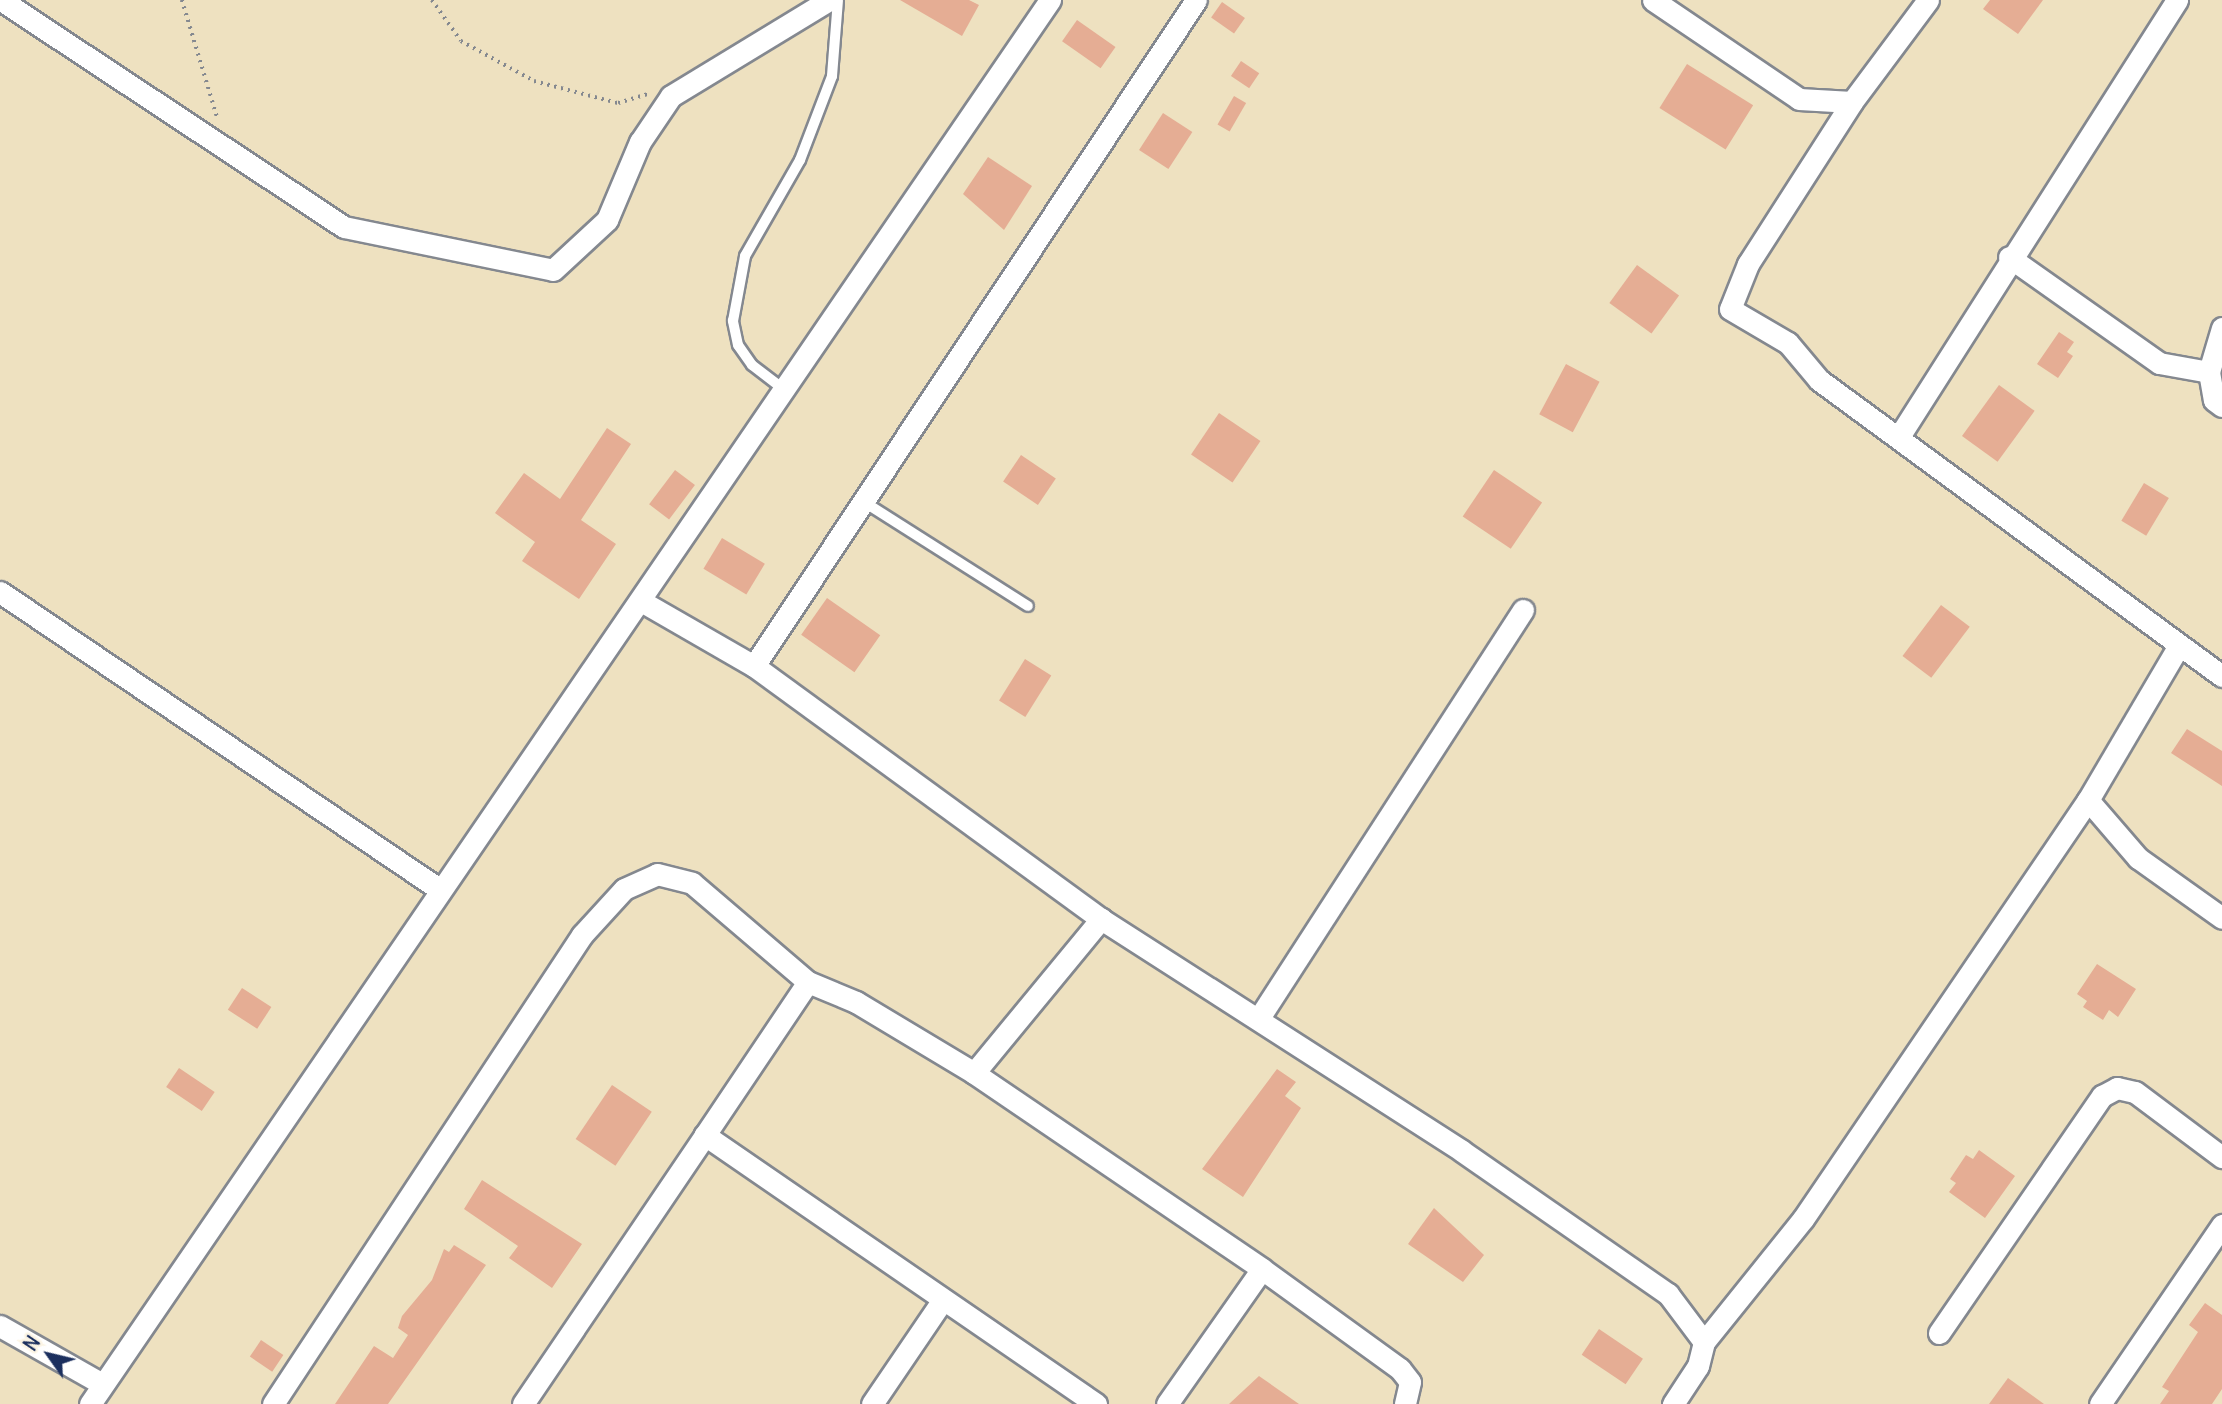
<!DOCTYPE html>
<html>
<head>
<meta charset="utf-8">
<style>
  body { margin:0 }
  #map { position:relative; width:2222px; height:1404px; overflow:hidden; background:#eee1c0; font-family:Delius,sans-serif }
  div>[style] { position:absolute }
  .building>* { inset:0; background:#e5ad94; transform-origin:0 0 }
  .path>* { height:3.5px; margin-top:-1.75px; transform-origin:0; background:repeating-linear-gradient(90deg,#84888f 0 2px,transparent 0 7px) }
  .roads { filter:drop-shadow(2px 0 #84888f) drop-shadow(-2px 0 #84888f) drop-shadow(0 2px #84888f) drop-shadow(0 -2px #84888f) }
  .lane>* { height:10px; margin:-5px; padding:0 5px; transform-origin:5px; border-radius:5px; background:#fff }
  .street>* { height:21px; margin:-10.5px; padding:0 10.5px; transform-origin:10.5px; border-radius:10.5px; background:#fff }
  span { translate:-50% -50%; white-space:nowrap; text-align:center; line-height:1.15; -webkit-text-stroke:5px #fcf5e5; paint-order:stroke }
  .north { position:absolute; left:14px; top:1320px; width:70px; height:70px; -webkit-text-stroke:5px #fcf5e5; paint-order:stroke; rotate:304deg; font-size:19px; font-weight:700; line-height:28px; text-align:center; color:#1b2f5e }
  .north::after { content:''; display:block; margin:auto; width:24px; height:32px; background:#1b2f5e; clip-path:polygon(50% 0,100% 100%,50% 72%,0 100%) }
</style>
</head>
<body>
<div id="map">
  <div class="building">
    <div style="clip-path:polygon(900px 0,969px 0,979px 5px,962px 36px)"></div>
    <div style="clip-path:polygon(1990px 0,2043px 0,2018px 34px,1983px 9px)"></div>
    <div style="left:1222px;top:2px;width:28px;height:19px;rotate:35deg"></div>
    <div style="left:1077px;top:20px;width:47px;height:26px;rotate:35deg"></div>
    <div style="left:1241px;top:61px;width:22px;height:18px;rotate:34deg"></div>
    <div style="left:1687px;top:64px;width:78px;height:52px;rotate:32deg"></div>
    <div style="left:1234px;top:96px;width:14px;height:33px;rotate:30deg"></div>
    <div style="left:1163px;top:113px;width:35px;height:44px;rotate:33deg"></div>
    <div style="clip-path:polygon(988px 157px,1032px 186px,1004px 230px,963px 194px)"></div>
    <div style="left:1637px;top:265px;width:52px;height:47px;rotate:36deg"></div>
    <div style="clip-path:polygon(2059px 332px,2074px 342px,2067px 352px,2073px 356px,2058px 378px,2037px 364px)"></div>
    <div style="left:1566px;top:364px;width:38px;height:57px;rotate:28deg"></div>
    <div style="left:1999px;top:385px;width:44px;height:63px;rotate:36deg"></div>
    <div style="left:1219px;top:413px;width:50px;height:50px;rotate:34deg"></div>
    <div style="clip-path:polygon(607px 428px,631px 444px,581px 520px,616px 544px,579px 599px,522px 561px,535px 542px,495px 513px,524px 473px,560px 499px)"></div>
    <div style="left:1021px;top:455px;width:42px;height:32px;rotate:34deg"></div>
    <div style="left:675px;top:470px;width:25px;height:43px;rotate:37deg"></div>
    <div style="left:1494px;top:470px;width:58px;height:56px;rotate:34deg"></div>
    <div style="left:2144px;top:483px;width:29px;height:44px;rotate:31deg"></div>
    <div style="left:722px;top:538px;width:50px;height:36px;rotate:31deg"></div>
    <div style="left:827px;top:598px;width:65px;height:45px;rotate:35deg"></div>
    <div style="left:1941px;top:605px;width:36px;height:64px;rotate:37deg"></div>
    <div style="left:1025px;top:659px;width:31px;height:49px;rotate:32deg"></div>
    <div style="clip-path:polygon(2187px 729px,2222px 751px,2222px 786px,2171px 753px)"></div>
    <div style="clip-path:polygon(2097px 964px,2136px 989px,2118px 1017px,2109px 1010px,2103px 1020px,2083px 1007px,2087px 1001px,2077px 994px)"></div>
    <div style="left:242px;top:988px;width:35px;height:26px;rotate:33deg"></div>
    <div style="left:179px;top:1068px;width:43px;height:23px;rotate:34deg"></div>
    <div style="clip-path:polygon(1277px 1069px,1296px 1082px,1285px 1096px,1301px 1108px,1243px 1197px,1202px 1169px)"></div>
    <div style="left:612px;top:1085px;width:48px;height:65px;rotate:34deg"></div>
    <div style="clip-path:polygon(1979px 1150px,2015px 1176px,1985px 1218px,1949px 1192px,1956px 1183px,1950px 1179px,1966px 1155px,1973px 1159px)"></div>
    <div style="clip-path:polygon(482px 1180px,582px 1244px,552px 1288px,509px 1258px,518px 1246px,464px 1209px)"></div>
    <div style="clip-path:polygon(1434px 1208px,1484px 1255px,1463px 1282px,1408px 1244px)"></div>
    <div style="clip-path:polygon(454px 1245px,486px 1265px,388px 1404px,335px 1404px,374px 1346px,393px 1358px,408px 1335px,398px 1328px,402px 1316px,432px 1280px,444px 1249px,449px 1252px)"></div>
    <div style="clip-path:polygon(2205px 1303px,2222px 1315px,2222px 1389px,2212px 1404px,2160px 1404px,2169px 1391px,2162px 1387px,2198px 1332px,2189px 1325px)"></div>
    <div style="left:1599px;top:1329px;width:53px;height:31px;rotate:34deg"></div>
    <div style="left:261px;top:1340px;width:27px;height:20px;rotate:34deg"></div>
    <div style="clip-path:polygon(1259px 1376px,1299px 1404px,1229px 1404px)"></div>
    <div style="clip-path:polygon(2008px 1378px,2044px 1404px,1989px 1404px)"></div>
  </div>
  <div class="path">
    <div style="left:182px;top:0;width:125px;rotate:73.3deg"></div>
    <div style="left:432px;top:0;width:50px;rotate:54.7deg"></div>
    <div style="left:461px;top:41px;width:83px;rotate:28.7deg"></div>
    <div style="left:534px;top:81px;width:87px;rotate:14.7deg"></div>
    <div style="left:618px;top:103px;width:34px;rotate:-17deg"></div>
  </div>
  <div class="roads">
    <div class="lane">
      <div style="left:786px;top:391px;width:43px;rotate:-142.6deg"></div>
      <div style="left:752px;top:365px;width:24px;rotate:-125deg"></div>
      <div style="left:738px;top:345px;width:25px;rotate:-102deg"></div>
      <div style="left:733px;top:321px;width:66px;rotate:-79.5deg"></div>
      <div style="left:745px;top:256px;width:111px;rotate:-60.2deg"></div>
      <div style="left:800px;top:160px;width:90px;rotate:-69.1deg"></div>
      <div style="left:832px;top:76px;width:76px;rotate:-85.5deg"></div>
      <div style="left:864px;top:502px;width:194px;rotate:32.4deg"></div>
    </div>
    <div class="street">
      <div style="left:1px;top:0;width:411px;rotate:33.5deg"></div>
      <div style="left:344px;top:227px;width:213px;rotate:11.6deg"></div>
      <div style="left:553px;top:270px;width:74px;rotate:-42.8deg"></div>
      <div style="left:607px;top:220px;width:85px;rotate:-67.1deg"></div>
      <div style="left:640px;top:142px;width:55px;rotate:-56deg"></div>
      <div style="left:671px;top:96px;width:185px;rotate:-31.3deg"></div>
      <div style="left:1653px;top:0;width:176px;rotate:34.1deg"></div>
      <div style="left:1799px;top:99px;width:53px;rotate:3.2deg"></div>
      <div style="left:1928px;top:0;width:127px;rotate:126.7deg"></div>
      <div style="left:1852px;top:102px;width:193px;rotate:122.7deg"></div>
      <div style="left:1748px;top:264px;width:48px;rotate:111.8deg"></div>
      <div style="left:1730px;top:309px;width:67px;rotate:30.4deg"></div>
      <div style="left:1788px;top:343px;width:48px;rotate:50deg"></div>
      <div style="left:1819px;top:380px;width:500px;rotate:36.3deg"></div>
      <div style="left:2009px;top:257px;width:184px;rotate:35.2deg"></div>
      <div style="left:2159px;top:363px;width:51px;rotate:10.2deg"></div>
      <div style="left:2222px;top:328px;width:46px;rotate:106.5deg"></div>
      <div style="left:2209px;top:372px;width:28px;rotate:80deg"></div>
      <div style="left:2214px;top:400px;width:10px;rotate:37deg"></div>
      <div style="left:1900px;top:435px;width:516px;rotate:-57.51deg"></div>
      <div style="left:0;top:592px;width:530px;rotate:34.08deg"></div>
      <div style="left:641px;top:601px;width:130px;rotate:29.9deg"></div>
      <div style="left:754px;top:666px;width:799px;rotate:-56.43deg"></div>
      <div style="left:754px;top:666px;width:429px;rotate:36.1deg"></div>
      <div style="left:1101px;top:919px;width:429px;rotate:32.7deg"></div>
      <div style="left:1462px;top:1151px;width:251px;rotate:34.8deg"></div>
      <div style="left:1668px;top:1294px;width:60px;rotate:53.1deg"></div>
      <div style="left:2088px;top:800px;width:77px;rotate:49.2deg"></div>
      <div style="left:2138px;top:858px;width:103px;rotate:35.5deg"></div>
      <div style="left:1259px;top:1018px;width:486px;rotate:-57.1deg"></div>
      <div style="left:974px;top:1073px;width:200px;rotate:-50.5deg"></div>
      <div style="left:0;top:1326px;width:117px;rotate:29.6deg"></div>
      <div style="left:1939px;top:1333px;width:288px;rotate:-55.5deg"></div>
      <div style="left:2102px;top:1096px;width:17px;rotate:-28deg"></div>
      <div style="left:2117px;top:1088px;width:18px;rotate:13deg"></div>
      <div style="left:2135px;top:1092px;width:109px;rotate:36.8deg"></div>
      <div style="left:90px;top:1404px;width:1701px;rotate:-55.64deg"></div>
      <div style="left:273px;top:1404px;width:562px;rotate:-56.62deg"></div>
      <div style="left:582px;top:935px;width:62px;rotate:-47.6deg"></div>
      <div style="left:624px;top:889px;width:36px;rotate:-24deg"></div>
      <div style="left:657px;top:874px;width:36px;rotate:14deg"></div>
      <div style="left:692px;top:883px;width:153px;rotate:40.5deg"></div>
      <div style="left:523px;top:1404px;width:325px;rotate:-55.9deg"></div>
      <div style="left:872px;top:1404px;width:125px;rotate:-55.8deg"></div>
      <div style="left:1096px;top:1404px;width:475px;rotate:-145.5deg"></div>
      <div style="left:705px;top:1135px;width:184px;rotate:-56.1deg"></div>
      <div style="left:808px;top:982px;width:52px;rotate:22.6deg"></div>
      <div style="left:856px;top:1002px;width:138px;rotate:31deg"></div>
      <div style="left:974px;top:1073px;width:348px;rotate:34.2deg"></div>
      <div style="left:1262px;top:1269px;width:170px;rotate:35.9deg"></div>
      <div style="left:1400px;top:1369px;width:16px;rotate:52deg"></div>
      <div style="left:1410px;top:1382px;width:23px;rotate:103deg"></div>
      <div style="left:1167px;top:1404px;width:165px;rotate:-54.9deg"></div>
      <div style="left:1673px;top:1404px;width:45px;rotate:-56.7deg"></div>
      <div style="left:1698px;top:1366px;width:25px;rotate:-76deg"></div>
      <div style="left:1704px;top:1342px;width:158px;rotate:-51.2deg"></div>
      <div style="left:1803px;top:1219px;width:507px;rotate:-55.78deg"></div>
      <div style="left:2088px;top:800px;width:175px;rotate:-59.5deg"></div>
      <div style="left:2100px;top:1404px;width:217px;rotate:-55.7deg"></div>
    </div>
  </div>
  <div class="north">N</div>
</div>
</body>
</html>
